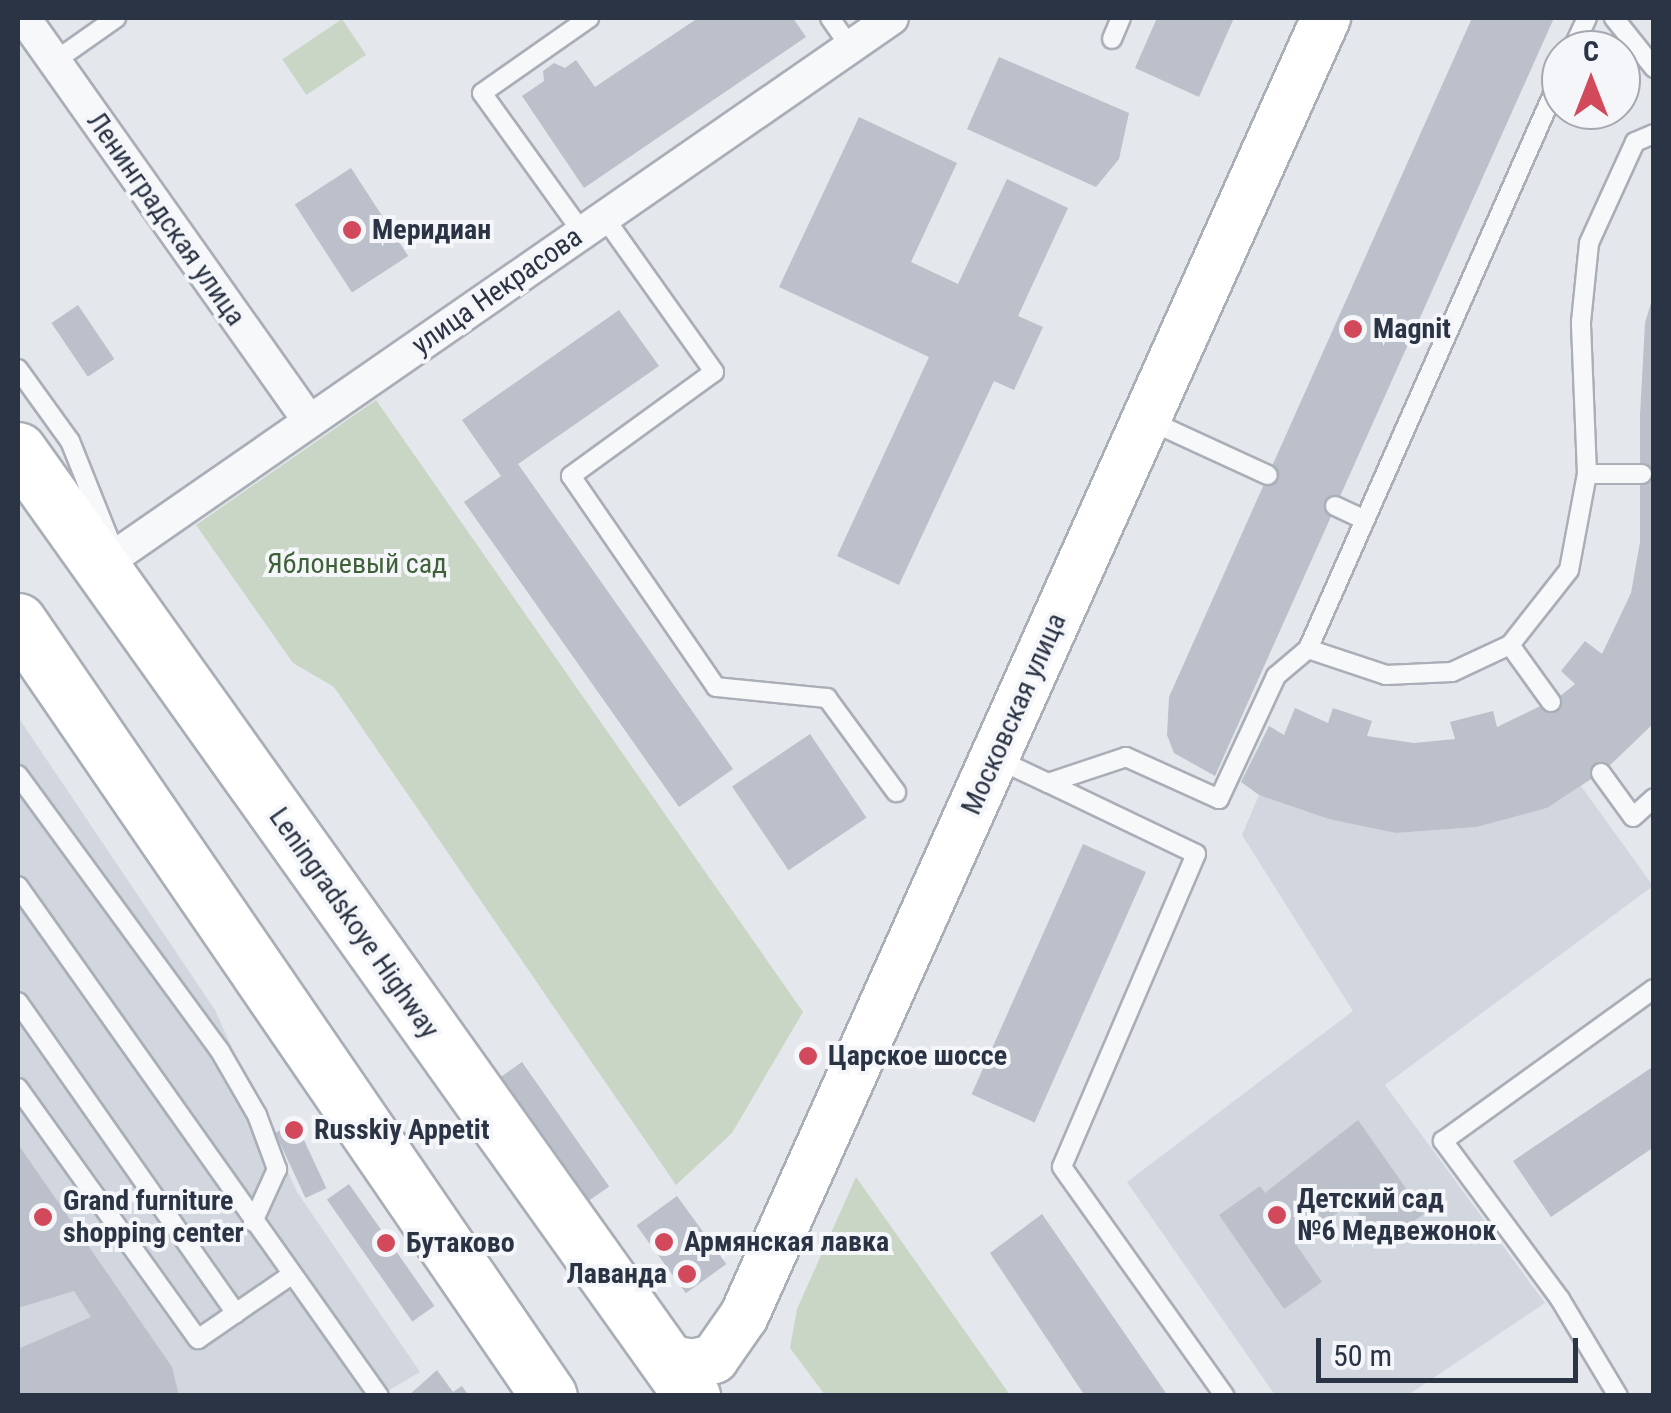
<!DOCTYPE html>
<html>
<head>
<meta charset="utf-8">
<style>
  body { margin:0 }
  #map { position:relative; width:1671px; height:1413px; overflow:hidden; background:#e4e7ec; font-family:"Roboto Condensed",sans-serif }
  div>[style] { position:absolute }
  .built>* { inset:0; background:#d2d6de }
  .green>* { inset:0; background:#c9d6c5; transform-origin:0 0 }
  .building>* { inset:0; background:#bbc0ca; transform-origin:0 0 }
  .roads { filter:drop-shadow(2px 0 #a9aeb7) drop-shadow(-2px 0 #a9aeb7) drop-shadow(0 2px #a9aeb7) drop-shadow(0 -2px #a9aeb7) }
  .lane>* { height:18px; margin:-9px; padding:0 9px; transform-origin:9px; border-radius:9px; background:#f7f8fa }
  .street>* { height:32px; margin:-16px; padding:0 16px; transform-origin:16px; border-radius:16px; background:#f7f8fa }
  .secondary>* { height:48px; margin:-24px; padding:0 24px; transform-origin:24px; border-radius:24px; background:#fff }
  .highway>* { height:55px; margin:-27.5px; padding:0 27.5px; transform-origin:27.5px; border-radius:27.5px; background:#fff }
  .dots>* { width:28px; height:28px; translate:-50% -50%; box-sizing:border-box; border:5px solid #f4f6f9; border-radius:50% }
  span { translate:-50% -50%; white-space:nowrap; text-align:center; line-height:1.15; -webkit-text-stroke:8px #f4f6f9; paint-order:stroke }
  .street-label { font-size:28px; color:#2b3445 }
  .poi-label { font-size:28px; color:#2b3445; font-weight:700 }
  .left { translate:0 -50%; text-align:left }
  .right { translate:-100% -50%; text-align:right }
  .park-label { font-size:28px; color:#3f6138 }
  .frame { position:absolute; inset:0; border:20px solid #2b3445; pointer-events:none }
  .north { position:absolute; left:1541px; top:30px; width:100px; height:100px; box-sizing:border-box; background:#f4f6f9; border:2px solid #a4a8b1; border-radius:50%; rotate:0deg; font-size:28px; font-weight:700; line-height:40px; text-align:center; color:#2b3445 }
  .north::after { content:''; display:block; margin:auto; width:35px; height:45px; background:#d1495b; clip-path:polygon(50% 0,100% 100%,50% 72%,0 100%) }
  .scale { position:absolute; left:1316px; top:1338px; width:262px; height:45px; box-sizing:border-box; border:5px solid #2b3445; border-top:0; padding-left:12px; font-size:30px; line-height:35px; white-space:nowrap; color:#2b3445; -webkit-text-stroke:8px #f4f6f9; paint-order:stroke }
</style>
</head>
<body>
<div id="map">
  <div class="built">
    <div style="clip-path:polygon(18px 717px,215px 1010px,297px 1192px,420px 1372px,381px 1395px,18px 1395px)"></div>
    <div style="clip-path:polygon(1581px 786px,1653px 886px,1385px 1085px,1545px 1303px,1408px 1395px,1275px 1395px,1127px 1182px,1353px 1011px,1242px 835px,1259px 795px,1396px 833px,1477px 827px,1547px 808px)"></div>
  </div>
  <div class="green">
    <div style="left:342px;top:19px;width:43px;height:72px;rotate:56deg"></div>
    <div style="clip-path:polygon(376px 400px,803px 1012px,732px 1133px,676px 1185px,334px 687px,293px 663px,196px 525px)"></div>
    <div style="clip-path:polygon(856px 1177px,1010px 1395px,825px 1395px,790px 1348px,797px 1309px)"></div>
  </div>
  <div class="building">
    <div style="clip-path:polygon(698px 18px,793px 18px,806px 37px,584px 188px,522px 96px,544px 81px,543px 71px,554px 63px,565px 68px,576px 60px,595px 87px)"></div>
    <div style="clip-path:polygon(1157px 18px,1234px 18px,1199px 97px,1135px 68px)"></div>
    <div style="clip-path:polygon(1472px 18px,1554px 18px,1215px 776px,1174px 753px,1167px 735px,1169px 697px)"></div>
    <div style="clip-path:polygon(999px 57px,1129px 113px,1119px 159px,1096px 187px,967px 129px)"></div>
    <div style="clip-path:polygon(859px 117px,957px 163px,911px 262px,958px 284px,1007px 179px,1068px 208px,1018px 316px,1043px 327px,1014px 390px,994px 381px,899px 585px,837px 556px,929px 357px,779px 287px)"></div>
    <div style="left:351px;top:168px;width:105px;height:67px;rotate:57deg"></div>
    <div style="clip-path:polygon(1654px 293px,1654px 723px,1605px 770px,1547px 808px,1477px 827px,1396px 833px,1329px 819px,1259px 795px,1241px 782px,1269px 726px,1284px 735px,1295px 708px,1328px 723px,1333px 708px,1372px 721px,1367px 736px,1414px 743px,1455px 739px,1450px 722px,1493px 711px,1497px 727px,1559px 697px,1575px 684px,1561px 671px,1585px 641px,1602px 654px,1631px 593px,1640px 542px,1640px 415px,1645px 323px)"></div>
    <div style="left:78px;top:305px;width:65px;height:32px;rotate:56deg"></div>
    <div style="clip-path:polygon(619px 310px,659px 366px,518px 464px,733px 769px,679px 807px,464px 502px,501px 476px,462px 420px)"></div>
    <div style="left:810px;top:734px;width:101px;height:94px;rotate:56deg"></div>
    <div style="left:1083px;top:844px;width:69px;height:274px;rotate:24deg"></div>
    <div style="left:522px;top:1062px;width:152px;height:28px;rotate:55deg"></div>
    <div style="clip-path:polygon(1654px 1066px,1654px 1147px,1551px 1217px,1513px 1161px)"></div>
    <div style="clip-path:polygon(1358px 1120px,1424px 1214px,1380px 1245px,1351px 1203px,1295px 1243px,1322px 1282px,1284px 1309px,1219px 1215px,1260px 1186px,1265px 1193px)"></div>
    <div style="left:296px;top:1123px;width:72px;height:23px;rotate:65deg"></div>
    <div style="clip-path:polygon(18px 1144px,172px 1367px,179px 1396px,18px 1396px,18px 1349px,91px 1317px,74px 1291px,18px 1308px)"></div>
    <div style="left:349px;top:1184px;width:149px;height:27px;rotate:55deg"></div>
    <div style="left:677px;top:1196px;width:84px;height:50px;rotate:54deg"></div>
    <div style="clip-path:polygon(1042px 1214px,1168px 1396px,1085px 1396px,990px 1253px)"></div>
    <div style="clip-path:polygon(437px 1370px,453px 1392px,462px 1386px,469px 1396px,408px 1396px)"></div>
  </div>
  <div class="roads">
    <div class="lane">
      <div style="left:830px;top:18px;width:35px;rotate:55deg"></div>
      <div style="left:1614px;top:18px;width:64px;rotate:51.3deg"></div>
      <div style="left:1112px;top:39px;width:23px;rotate:-67deg"></div>
      <div style="left:1572px;top:50px;width:35px;rotate:-65deg"></div>
      <div style="left:55px;top:61px;width:75px;rotate:-35.2deg"></div>
      <div style="left:604px;top:217px;width:190px;rotate:54.6deg"></div>
      <div style="left:714px;top:372px;width:177px;rotate:144deg"></div>
      <div style="left:571px;top:476px;width:256px;rotate:55.5deg"></div>
      <div style="left:716px;top:687px;width:112px;rotate:5.7deg"></div>
      <div style="left:827px;top:698px;width:117px;rotate:53.7deg"></div>
      <div style="left:582px;top:232px;width:171px;rotate:-125.7deg"></div>
      <div style="left:482px;top:93px;width:131px;rotate:-35deg"></div>
      <div style="left:18px;top:369px;width:89px;rotate:54.2deg"></div>
      <div style="left:70px;top:441px;width:108px;rotate:68.2deg"></div>
      <div style="left:1146px;top:419px;width:134px;rotate:24.7deg"></div>
      <div style="left:1587px;top:474px;width:55px"></div>
      <div style="left:1335px;top:506px;width:33px;rotate:25deg"></div>
      <div style="left:1308px;top:649px;width:82px;rotate:18.4deg"></div>
      <div style="left:1386px;top:675px;width:66px;rotate:-2.6deg"></div>
      <div style="left:1452px;top:672px;width:64px;rotate:-25deg"></div>
      <div style="left:1551px;top:702px;width:70px;rotate:-125.7deg"></div>
      <div style="left:1510px;top:645px;width:95px;rotate:-51.8deg"></div>
      <div style="left:1569px;top:570px;width:98px;rotate:-79.4deg"></div>
      <div style="left:1587px;top:474px;width:152px;rotate:-92.3deg"></div>
      <div style="left:1581px;top:322px;width:79px;rotate:-84.2deg"></div>
      <div style="left:1589px;top:243px;width:111px;rotate:-65.5deg"></div>
      <div style="left:1635px;top:142px;width:21px;rotate:-23deg"></div>
      <div style="left:997px;top:759px;width:56px;rotate:25.2deg"></div>
      <div style="left:1048px;top:783px;width:82px;rotate:-18.4deg"></div>
      <div style="left:1126px;top:757px;width:102px;rotate:24.3deg"></div>
      <div style="left:1219px;top:799px;width:136px;rotate:-65.1deg"></div>
      <div style="left:1276px;top:676px;width:42px;rotate:-40.2deg"></div>
      <div style="left:1308px;top:649px;width:626px;rotate:-66.18deg"></div>
      <div style="left:1601px;top:773px;width:54px;rotate:54deg"></div>
      <div style="left:1633px;top:817px;width:28px;rotate:-42deg"></div>
      <div style="left:18px;top:775px;width:342px;rotate:53.8deg"></div>
      <div style="left:220px;top:1051px;width:74px;rotate:60deg"></div>
      <div style="left:257px;top:1115px;width:58px;rotate:69.7deg"></div>
      <div style="left:277px;top:1169px;width:58px;rotate:114.4deg"></div>
      <div style="left:1048px;top:783px;width:164px;rotate:25.6deg"></div>
      <div style="left:1196px;top:854px;width:340px;rotate:113.2deg"></div>
      <div style="left:1062px;top:1167px;width:281px;rotate:54.6deg"></div>
      <div style="left:18px;top:886px;width:625px;rotate:54.71deg"></div>
      <div style="left:18px;top:1002px;width:380px;rotate:55deg"></div>
      <div style="left:18px;top:1088px;width:309px;rotate:54.4deg"></div>
      <div style="left:198px;top:1339px;width:113px;rotate:-34.5deg"></div>
      <div style="left:1618px;top:1396px;width:113px;rotate:-120.9deg"></div>
      <div style="left:1560px;top:1299px;width:197px;rotate:-126.5deg"></div>
      <div style="left:1443px;top:1141px;width:260px;rotate:-35.8deg"></div>
    </div>
    <div class="street">
      <div style="left:24px;top:18px;width:494px;rotate:54.7deg"></div>
      <div style="left:101px;top:566px;width:962px;rotate:-34.71deg"></div>
    </div>
    <div class="secondary">
      <div style="left:665px;top:1359px;width:27px;rotate:10deg"></div>
      <div style="left:692px;top:1364px;width:23px;rotate:-13deg"></div>
      <div style="left:714px;top:1359px;width:52px;rotate:-55.1deg"></div>
      <div style="left:744px;top:1316px;width:1423px;rotate:-65.85deg"></div>
    </div>
    <div class="highway">
      <div style="left:18px;top:450px;width:1162px;rotate:54.53deg"></div>
      <div style="left:18px;top:621px;width:939px;rotate:55.58deg"></div>
    </div>
  </div>
  <div class="dots">
    <div style="left:352px;top:230px;background:#d1495b"></div>
    <div style="left:1353px;top:329px;background:#d1495b"></div>
    <div style="left:808px;top:1056px;background:#d1495b"></div>
    <div style="left:294px;top:1130px;background:#d1495b"></div>
    <div style="left:1277px;top:1215px;background:#d1495b"></div>
    <div style="left:43px;top:1217px;background:#d1495b"></div>
    <div style="left:664px;top:1242px;background:#d1495b"></div>
    <div style="left:386px;top:1243px;background:#d1495b"></div>
    <div style="left:687px;top:1274px;background:#d1495b"></div>
  </div>
  <div class="street-label">
    <span style="left:166px;top:219px;rotate:55deg">Ленинградская улица</span>
    <span style="left:497px;top:291px;rotate:-35deg">улица Некрасова</span>
    <span style="left:1014px;top:714px;rotate:-66deg">Московская улица</span>
    <span style="left:354px;top:923px;rotate:55deg">Leningradskoye Highway</span>
  </div>
  <div class="poi-label">
    <span class="left" style="left:372px;top:230px">Меридиан</span>
    <span class="left" style="left:1373px;top:329px">Magnit</span>
    <span class="left" style="left:828px;top:1056px">Царское шоссе</span>
    <span class="left" style="left:314px;top:1130px">Russkiy Appetit</span>
    <span class="left" style="left:1297px;top:1215px">Детский сад<br>№6 Медвежонок</span>
    <span class="left" style="left:63px;top:1217px">Grand furniture<br>shopping center</span>
    <span class="left" style="left:684px;top:1242px">Армянская лавка</span>
    <span class="left" style="left:406px;top:1243px">Бутаково</span>
    <span class="right" style="left:667px;top:1274px">Лаванда</span>
  </div>
  <div class="park-label">
    <span style="left:357px;top:564px">Яблоневый сад</span>
  </div>
  <div class="frame"></div>
  <div class="north">С</div>
  <div class="scale">50 m</div>
</div>
</body>
</html>
